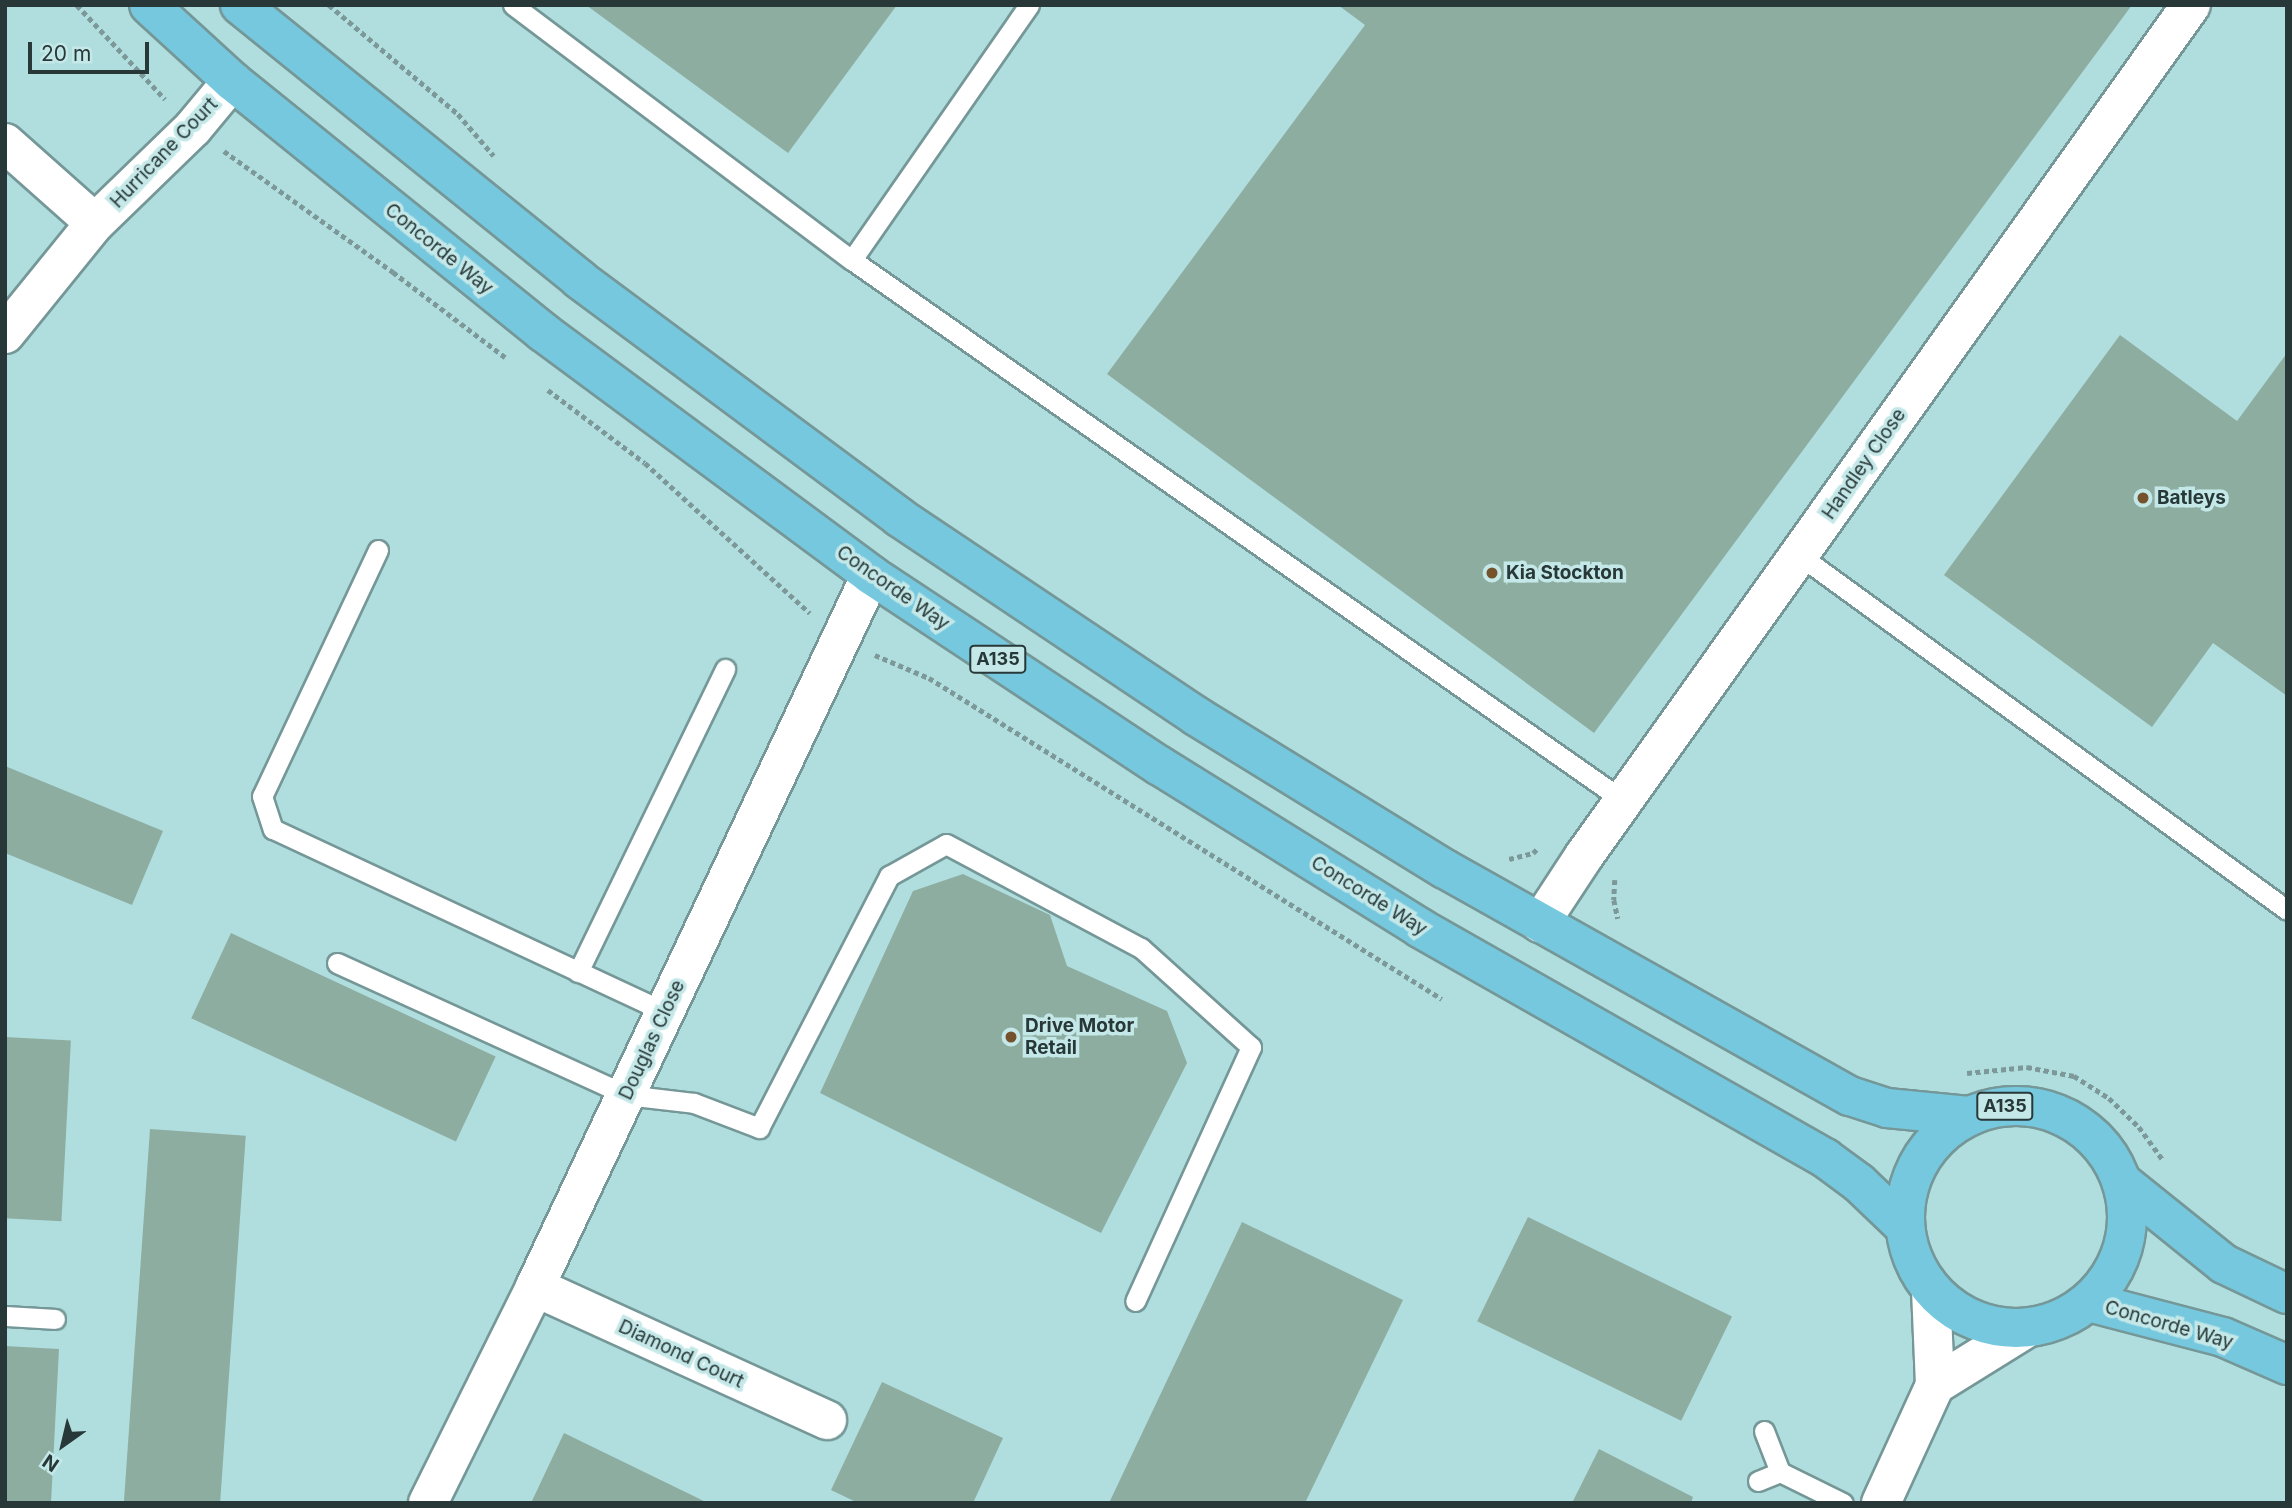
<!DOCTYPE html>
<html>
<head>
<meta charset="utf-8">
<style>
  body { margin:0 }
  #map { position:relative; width:2292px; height:1508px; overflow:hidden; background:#c4e8e8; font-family:Inter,sans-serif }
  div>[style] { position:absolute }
  .built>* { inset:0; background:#b0dede; transform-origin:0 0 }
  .building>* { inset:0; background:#8eada1; transform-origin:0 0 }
  .path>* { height:4.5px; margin-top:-2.25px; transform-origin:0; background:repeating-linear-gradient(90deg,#7d9898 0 5px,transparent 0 8.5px) }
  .roads { filter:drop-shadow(2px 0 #759797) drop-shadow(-2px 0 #759797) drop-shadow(0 2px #759797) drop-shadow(0 -2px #759797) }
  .lane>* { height:19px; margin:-9.5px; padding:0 9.5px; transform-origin:9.5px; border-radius:9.5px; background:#fff }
  .street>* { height:38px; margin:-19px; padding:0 19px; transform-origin:19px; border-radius:19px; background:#fff }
  .primary>* { height:38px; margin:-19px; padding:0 19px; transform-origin:19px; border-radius:19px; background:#76c8df }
  .primary>.ring { margin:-19px; padding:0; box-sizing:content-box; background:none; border:38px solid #76c8df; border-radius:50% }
  .dots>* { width:19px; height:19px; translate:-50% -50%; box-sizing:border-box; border:4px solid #c4e8e8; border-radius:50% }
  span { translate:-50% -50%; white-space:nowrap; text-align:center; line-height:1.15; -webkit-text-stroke:7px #c4e8e8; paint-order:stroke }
  .shield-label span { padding:2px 5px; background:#c4e8e8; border:2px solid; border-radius:5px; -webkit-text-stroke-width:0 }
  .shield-label { font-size:18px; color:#283737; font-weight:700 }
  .street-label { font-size:19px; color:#283737 }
  .poi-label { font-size:19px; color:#283737; font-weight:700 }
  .left { translate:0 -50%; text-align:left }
  .frame { position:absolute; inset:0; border:7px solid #283737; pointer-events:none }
  .north { position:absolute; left:28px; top:1410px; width:70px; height:70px; -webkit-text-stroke:5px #c4e8e8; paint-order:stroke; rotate:214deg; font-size:19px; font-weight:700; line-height:28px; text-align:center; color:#283737 }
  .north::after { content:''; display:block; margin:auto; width:24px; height:32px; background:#283737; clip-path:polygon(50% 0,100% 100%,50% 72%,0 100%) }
  .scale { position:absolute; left:28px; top:42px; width:121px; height:32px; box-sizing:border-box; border:4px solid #283737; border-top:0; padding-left:9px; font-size:21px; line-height:24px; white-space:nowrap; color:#283737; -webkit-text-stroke:5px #c4e8e8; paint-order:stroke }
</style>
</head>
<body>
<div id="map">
  <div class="built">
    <div style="left:5px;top:5px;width:2282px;height:1498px"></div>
  </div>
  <div class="building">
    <div style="clip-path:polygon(586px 5px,897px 5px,788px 153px)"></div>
    <div style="clip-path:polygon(1338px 5px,2132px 5px,1594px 733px,1107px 374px,1365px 25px)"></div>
    <div style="clip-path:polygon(2120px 335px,2237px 421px,2287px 353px,2287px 696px,2213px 643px,2152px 727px,1944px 575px)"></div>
    <div style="clip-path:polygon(5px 766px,163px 831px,132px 905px,5px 853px)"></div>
    <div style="clip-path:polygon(963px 874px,1050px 915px,1067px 966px,1167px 1011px,1187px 1063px,1101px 1233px,820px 1093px,913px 891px)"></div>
    <div style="left:231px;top:933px;width:292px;height:94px;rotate:25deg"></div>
    <div style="left:5px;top:1037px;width:66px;height:181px;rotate:3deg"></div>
    <div style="left:150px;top:1129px;width:96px;height:375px;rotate:4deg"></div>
    <div style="left:1528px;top:1217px;width:227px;height:116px;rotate:26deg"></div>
    <div style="clip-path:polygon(1242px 1222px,1403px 1300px,1305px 1503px,1109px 1503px)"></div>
    <div style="clip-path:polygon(5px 1346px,59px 1349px,51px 1503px,5px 1503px)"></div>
    <div style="clip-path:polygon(882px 1382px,1003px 1438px,973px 1503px,858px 1503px,831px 1490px)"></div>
    <div style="clip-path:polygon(564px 1433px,708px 1503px,531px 1503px)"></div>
    <div style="clip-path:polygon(1599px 1449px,1693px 1497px,1691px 1503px,1572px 1503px)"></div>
  </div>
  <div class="path">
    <div style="left:77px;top:5px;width:129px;rotate:46.9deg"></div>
    <div style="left:329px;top:5px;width:169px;rotate:40.2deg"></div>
    <div style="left:458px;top:114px;width:55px;rotate:49.4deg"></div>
    <div style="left:224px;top:151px;width:208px;rotate:35.6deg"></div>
    <div style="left:393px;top:272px;width:141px;rotate:37.2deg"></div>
    <div style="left:548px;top:390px;width:121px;rotate:37deg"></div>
    <div style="left:645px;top:463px;width:223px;rotate:42.3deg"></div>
    <div style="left:875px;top:655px;width:59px;rotate:23.1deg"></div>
    <div style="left:929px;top:678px;width:605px;rotate:32.04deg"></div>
    <div style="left:1509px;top:859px;width:25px;rotate:-14deg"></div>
    <div style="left:1533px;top:853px;width:8px;rotate:-45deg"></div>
    <div style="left:1615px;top:880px;width:20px;rotate:93deg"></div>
    <div style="left:1614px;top:900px;width:19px;rotate:78deg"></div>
    <div style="left:1967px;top:1073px;width:60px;rotate:-5.7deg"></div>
    <div style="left:2027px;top:1067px;width:48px;rotate:10.8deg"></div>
    <div style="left:2074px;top:1076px;width:41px;rotate:32.2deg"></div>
    <div style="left:2109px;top:1098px;width:42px;rotate:44deg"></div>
    <div style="left:2139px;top:1127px;width:41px;rotate:54deg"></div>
  </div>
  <div class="roads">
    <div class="lane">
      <div style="left:513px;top:5px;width:424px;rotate:37deg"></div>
      <div style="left:1029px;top:5px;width:310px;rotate:124.8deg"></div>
      <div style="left:852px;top:260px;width:943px;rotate:35.02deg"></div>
      <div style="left:378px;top:550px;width:272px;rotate:115.2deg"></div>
      <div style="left:262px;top:796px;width:35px;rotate:72deg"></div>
      <div style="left:273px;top:829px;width:433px;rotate:25deg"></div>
      <div style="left:1799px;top:555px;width:603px;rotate:36.03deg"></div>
      <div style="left:337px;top:963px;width:318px;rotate:24.5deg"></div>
      <div style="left:626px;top:1095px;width:68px;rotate:6.7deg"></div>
      <div style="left:694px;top:1103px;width:70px;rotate:21deg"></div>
      <div style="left:759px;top:1128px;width:284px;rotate:-62.7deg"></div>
      <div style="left:889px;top:876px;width:65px;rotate:-29.3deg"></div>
      <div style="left:946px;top:844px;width:221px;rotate:28.1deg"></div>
      <div style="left:1141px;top:948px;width:148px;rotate:42deg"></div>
      <div style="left:1251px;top:1047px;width:279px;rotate:114.5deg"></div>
      <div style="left:578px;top:972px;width:337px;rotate:-64.1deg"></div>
      <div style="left:5px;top:1316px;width:50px;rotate:3.4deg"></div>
      <div style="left:1764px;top:1431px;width:44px;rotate:68.7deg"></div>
      <div style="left:1758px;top:1481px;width:24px;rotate:-22deg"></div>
      <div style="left:1780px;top:1472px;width:70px;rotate:26.2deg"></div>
    </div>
    <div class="street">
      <div style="left:5px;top:143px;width:120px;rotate:41.6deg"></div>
      <div style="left:5px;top:334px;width:143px;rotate:-51deg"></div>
      <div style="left:95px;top:223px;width:136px;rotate:-44.1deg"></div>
      <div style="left:193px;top:128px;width:61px;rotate:-50.3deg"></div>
      <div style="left:1540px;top:923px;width:80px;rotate:-56.7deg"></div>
      <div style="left:1584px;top:856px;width:1045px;rotate:-54.5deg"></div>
      <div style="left:535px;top:1287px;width:321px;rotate:24.5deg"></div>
      <div style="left:1935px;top:1385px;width:108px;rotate:-31.8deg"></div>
      <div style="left:428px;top:1503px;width:241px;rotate:-63.6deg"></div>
      <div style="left:535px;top:1287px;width:787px;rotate:-64.74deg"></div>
      <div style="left:1881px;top:1503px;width:130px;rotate:-65.4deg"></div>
      <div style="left:1935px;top:1385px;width:95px;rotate:-92.4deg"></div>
    </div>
    <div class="primary">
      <div style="left:149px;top:5px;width:113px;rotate:42.5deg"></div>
      <div style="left:232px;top:81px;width:400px;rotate:38.9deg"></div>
      <div style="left:543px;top:332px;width:408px;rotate:36.5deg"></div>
      <div style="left:871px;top:575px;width:346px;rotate:33.5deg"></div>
      <div style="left:1160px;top:766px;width:306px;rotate:31.9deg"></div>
      <div style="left:1420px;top:928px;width:466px;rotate:29.6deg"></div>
      <div style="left:1825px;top:1158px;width:42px;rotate:36.3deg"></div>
      <div style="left:1859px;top:1183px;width:64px;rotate:43.7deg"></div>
      <div style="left:240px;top:5px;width:436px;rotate:38.9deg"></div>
      <div style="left:579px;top:279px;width:399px;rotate:36.6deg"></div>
      <div style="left:899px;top:517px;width:358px;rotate:33.8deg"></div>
      <div style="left:1196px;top:716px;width:292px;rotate:31.6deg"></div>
      <div style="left:1445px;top:869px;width:464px;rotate:29.3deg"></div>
      <div style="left:1850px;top:1096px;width:39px;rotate:18deg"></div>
      <div style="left:1887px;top:1108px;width:82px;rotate:5.6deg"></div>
      <div class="ring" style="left:1905px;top:1106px;width:184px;height:184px"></div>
      <div style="left:2122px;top:1182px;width:131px;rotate:38.8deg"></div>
      <div style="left:2224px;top:1264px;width:70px;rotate:25.5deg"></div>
      <div style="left:2089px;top:1302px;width:138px;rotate:14.6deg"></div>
      <div style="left:2223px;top:1337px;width:70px;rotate:23.6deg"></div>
    </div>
  </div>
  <div class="dots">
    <div style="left:2143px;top:498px;background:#75522b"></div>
    <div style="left:1492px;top:573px;background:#75522b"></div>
    <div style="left:1011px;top:1037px;background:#75522b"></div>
  </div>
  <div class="shield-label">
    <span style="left:998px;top:659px">A135</span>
    <span style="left:2005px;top:1106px">A135</span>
  </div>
  <div class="street-label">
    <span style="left:164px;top:153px;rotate:-46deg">Hurricane Court</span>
    <span style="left:439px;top:249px;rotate:39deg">Concorde Way</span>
    <span style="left:1864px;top:464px;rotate:-55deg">Handley Close</span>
    <span style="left:893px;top:588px;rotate:35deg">Concorde Way</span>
    <span style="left:1369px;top:896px;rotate:32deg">Concorde Way</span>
    <span style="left:652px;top:1040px;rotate:-65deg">Douglas Close</span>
    <span style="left:2169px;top:1325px;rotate:16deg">Concorde Way</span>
    <span style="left:681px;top:1354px;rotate:25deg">Diamond Court</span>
  </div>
  <div class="poi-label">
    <span class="left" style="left:2157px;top:498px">Batleys</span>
    <span class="left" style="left:1506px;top:573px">Kia Stockton</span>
    <span class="left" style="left:1025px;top:1037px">Drive Motor<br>Retail</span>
  </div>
  <div class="frame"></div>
  <div class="north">N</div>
  <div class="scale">20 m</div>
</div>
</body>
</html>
